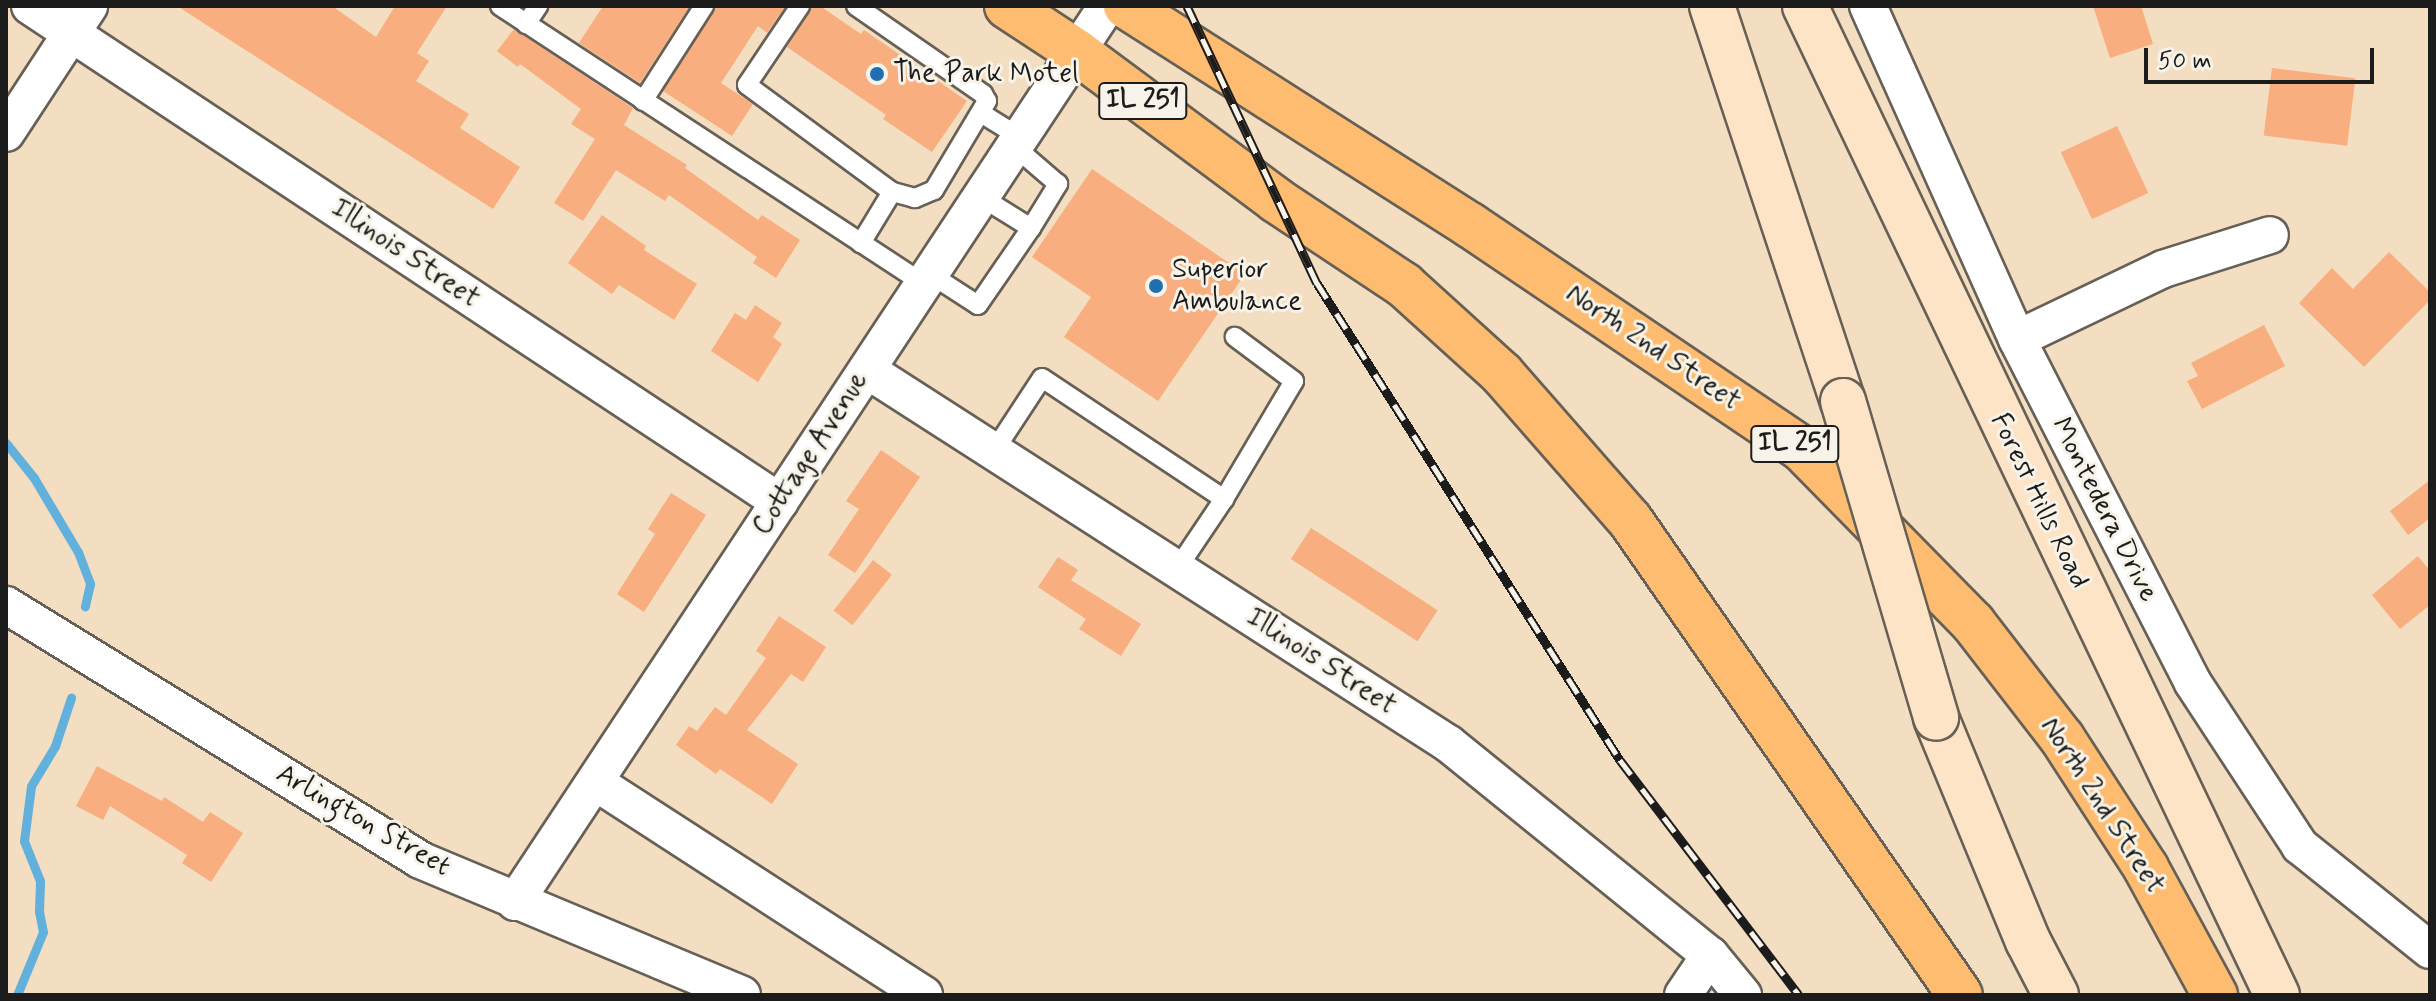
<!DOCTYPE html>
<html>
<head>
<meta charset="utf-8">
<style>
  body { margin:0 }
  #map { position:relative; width:2436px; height:1001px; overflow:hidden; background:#f3dec1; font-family:Mynerve,sans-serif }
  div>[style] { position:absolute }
  .stream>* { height:9px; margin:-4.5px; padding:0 4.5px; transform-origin:4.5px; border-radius:4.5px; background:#62b1dc }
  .building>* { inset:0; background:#f8ae7f; transform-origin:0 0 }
  .roads { filter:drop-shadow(2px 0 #676056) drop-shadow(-2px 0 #676056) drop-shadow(0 2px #676056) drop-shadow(0 -2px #676056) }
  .lane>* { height:18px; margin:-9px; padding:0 9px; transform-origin:9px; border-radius:9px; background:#fff }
  .street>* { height:36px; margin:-18px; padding:0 18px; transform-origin:18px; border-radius:18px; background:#fff }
  .secondary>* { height:44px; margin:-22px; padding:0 22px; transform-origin:22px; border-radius:22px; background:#fee4c6 }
  .primary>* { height:44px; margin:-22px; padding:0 22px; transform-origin:22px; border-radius:22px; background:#fdbc70 }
  .rail>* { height:9px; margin-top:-4.5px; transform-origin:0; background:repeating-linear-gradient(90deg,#f7f3e8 0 18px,#1c1c1c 0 36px); box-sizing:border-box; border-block:2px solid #1c1c1c }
  .bridges { filter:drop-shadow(2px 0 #676056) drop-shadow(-2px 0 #676056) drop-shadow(0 2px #676056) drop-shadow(0 -2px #676056) }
  .secondary-bridge>* { height:44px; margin:-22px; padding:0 22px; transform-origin:22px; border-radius:22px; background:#fee4c6 }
  .dots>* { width:22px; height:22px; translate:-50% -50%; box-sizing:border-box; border:4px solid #f7f3e8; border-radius:50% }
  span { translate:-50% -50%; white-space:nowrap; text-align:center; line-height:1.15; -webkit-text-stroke:6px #f7f3e8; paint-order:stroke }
  .shield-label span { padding:2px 6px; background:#f7f3e8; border:2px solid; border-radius:6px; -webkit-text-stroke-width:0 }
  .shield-label { font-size:26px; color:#1c1c1c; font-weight:700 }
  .poi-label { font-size:28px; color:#1c1c1c }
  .left { translate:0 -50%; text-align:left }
  .street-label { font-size:28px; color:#1c1c1c }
  .frame { position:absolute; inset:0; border:8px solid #1c1c1c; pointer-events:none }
  .scale { position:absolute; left:2144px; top:48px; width:230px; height:36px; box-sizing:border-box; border:4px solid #1c1c1c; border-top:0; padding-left:10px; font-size:24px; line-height:28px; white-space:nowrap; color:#1c1c1c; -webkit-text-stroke:6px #f7f3e8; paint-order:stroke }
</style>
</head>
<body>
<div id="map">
  <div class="stream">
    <div style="left:6px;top:443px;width:45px;rotate:51.3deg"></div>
    <div style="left:34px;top:478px;width:86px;rotate:59.3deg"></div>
    <div style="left:78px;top:552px;width:34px;rotate:69deg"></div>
    <div style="left:90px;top:584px;width:23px;rotate:103deg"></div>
    <div style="left:17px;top:995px;width:68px;rotate:-67.6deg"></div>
    <div style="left:43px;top:932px;width:21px;rotate:-101deg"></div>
    <div style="left:39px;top:911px;width:30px;rotate:-88deg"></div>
    <div style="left:40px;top:881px;width:43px;rotate:-111.8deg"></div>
    <div style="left:24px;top:841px;width:55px;rotate:-82.7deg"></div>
    <div style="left:31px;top:786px;width:47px;rotate:-59deg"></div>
    <div style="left:55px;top:746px;width:51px;rotate:-71.6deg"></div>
  </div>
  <div class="building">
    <div style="clip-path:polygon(177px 6px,332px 6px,376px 37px,395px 6px,447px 6px,417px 53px,429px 61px,416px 81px,469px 114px,460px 128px,520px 167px,493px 209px)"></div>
    <div style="clip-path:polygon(603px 6px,690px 6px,640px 83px,579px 43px)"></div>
    <div style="clip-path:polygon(716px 6px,786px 6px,767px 33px,758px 26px,721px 83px,753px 104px,732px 136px,663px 91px)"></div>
    <div style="clip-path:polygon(812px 6px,820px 6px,861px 34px,864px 30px,967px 101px,932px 152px,883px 119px,886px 115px,787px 47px)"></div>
    <div style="clip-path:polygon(2093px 6px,2141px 6px,2153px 44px,2110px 58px)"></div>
    <div style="clip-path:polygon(514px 29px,633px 108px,624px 125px,687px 165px,685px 168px,758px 220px,762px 215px,800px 240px,776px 278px,753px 263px,757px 257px,669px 195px,665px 201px,616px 170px,583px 221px,554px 203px,595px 139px,571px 124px,581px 109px,520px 64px,518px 67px,497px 51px)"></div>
    <div style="left:2272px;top:68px;width:84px;height:68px;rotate:7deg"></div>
    <div style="left:2117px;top:126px;width:74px;height:62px;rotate:65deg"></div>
    <div style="clip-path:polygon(1092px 169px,1245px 274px,1158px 401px,1064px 337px,1091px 297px,1032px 257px)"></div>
    <div style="clip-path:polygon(602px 215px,646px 246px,644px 250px,697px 284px,674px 320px,619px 285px,612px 294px,568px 263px)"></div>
    <div style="clip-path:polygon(2389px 252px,2430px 292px,2430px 300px,2364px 367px,2299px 303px,2332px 268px,2353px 289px)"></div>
    <div style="clip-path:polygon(755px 305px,782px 323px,773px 337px,782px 344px,758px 382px,711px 351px,735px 313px,746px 320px)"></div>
    <div style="clip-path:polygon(2264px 325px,2285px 366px,2202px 409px,2187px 381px,2198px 376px,2191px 363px)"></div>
    <div style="clip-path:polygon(881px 450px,920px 477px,855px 573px,828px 555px,859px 509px,846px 501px)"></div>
    <div style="clip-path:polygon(2430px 480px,2430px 518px,2408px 535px,2390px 511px)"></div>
    <div style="clip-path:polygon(671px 493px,706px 515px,644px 612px,617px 594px,655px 534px,648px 529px)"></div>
    <div style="left:1311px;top:528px;width:151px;height:37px;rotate:33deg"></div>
    <div style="clip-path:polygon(2418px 556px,2430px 571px,2430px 605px,2400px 629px,2372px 595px)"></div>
    <div style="clip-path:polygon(1058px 557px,1078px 570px,1071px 580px,1141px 624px,1121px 656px,1079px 629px,1086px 619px,1038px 587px)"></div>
    <div style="left:873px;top:560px;width:24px;height:64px;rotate:38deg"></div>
    <div style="clip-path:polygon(779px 616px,826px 647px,803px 682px,791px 674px,747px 730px,798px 764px,772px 804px,720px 769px,716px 774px,676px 745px,689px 726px,697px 731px,715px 707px,726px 715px,766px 658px,756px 651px)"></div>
    <div style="clip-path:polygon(97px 766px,162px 801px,164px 797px,203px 822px,210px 812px,243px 833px,211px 882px,182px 863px,187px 855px,110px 806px,103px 820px,76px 806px)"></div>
  </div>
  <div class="roads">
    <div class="lane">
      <div style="left:500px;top:6px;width:507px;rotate:33.25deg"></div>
      <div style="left:800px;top:6px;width:95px;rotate:123.9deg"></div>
      <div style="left:747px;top:85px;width:180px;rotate:36.4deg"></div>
      <div style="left:892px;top:192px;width:60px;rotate:121.3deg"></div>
      <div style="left:856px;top:6px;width:155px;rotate:34.7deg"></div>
      <div style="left:983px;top:94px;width:8px;rotate:60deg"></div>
      <div style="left:987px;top:101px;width:104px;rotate:120.8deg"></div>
      <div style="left:934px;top:190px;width:21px;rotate:157deg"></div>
      <div style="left:915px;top:198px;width:24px;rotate:-165deg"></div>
      <div style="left:526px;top:24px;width:22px;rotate:-56deg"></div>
      <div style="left:643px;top:101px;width:113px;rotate:-57.3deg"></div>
      <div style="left:981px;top:113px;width:47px;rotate:32deg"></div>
      <div style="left:981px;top:197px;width:59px;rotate:31.8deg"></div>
      <div style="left:930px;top:274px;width:57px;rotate:32.9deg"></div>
      <div style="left:978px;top:305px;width:93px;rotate:-55.5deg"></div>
      <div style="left:1031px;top:228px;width:52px;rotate:-58.5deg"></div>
      <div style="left:1058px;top:184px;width:57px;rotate:-139.3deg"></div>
      <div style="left:994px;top:451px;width:87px;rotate:-56.7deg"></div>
      <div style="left:1042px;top:378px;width:219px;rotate:33.6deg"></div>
      <div style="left:1224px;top:499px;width:84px;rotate:123.9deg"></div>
      <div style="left:1224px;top:499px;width:137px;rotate:-59.3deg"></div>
      <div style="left:1294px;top:381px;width:74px;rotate:-143.3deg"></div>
    </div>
    <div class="street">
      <div style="left:30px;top:6px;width:899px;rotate:33.48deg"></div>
      <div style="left:1868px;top:6px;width:365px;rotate:65.9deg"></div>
      <div style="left:2017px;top:339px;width:386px;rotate:62.9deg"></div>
      <div style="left:2193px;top:683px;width:195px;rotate:56.7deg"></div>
      <div style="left:2300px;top:846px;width:166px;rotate:38.7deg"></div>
      <div style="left:6px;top:133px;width:152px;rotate:-56.8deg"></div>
      <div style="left:2017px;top:339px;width:162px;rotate:-25.6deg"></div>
      <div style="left:2163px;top:269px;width:112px;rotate:-17.6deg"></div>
      <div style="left:867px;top:370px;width:692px;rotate:32.73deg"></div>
      <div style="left:1449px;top:744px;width:336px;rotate:39deg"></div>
      <div style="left:1710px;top:955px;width:52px;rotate:50.5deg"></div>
      <div style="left:6px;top:605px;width:486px;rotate:31.6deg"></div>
      <div style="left:420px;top:860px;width:349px;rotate:22.7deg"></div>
      <div style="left:595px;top:782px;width:392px;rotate:32.9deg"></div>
      <div style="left:515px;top:902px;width:1074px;rotate:-56.55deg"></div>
      <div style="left:1683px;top:995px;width:48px;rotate:-56deg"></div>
    </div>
    <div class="secondary">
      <div style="left:1712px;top:6px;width:416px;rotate:71.7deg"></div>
      <div style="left:1805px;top:6px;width:1096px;rotate:64.49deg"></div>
      <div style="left:1936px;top:718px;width:241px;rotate:67.6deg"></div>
      <div style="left:2028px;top:941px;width:61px;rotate:62.6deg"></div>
    </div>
    <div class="primary">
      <div style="left:1007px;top:6px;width:84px;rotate:33.3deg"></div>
      <div style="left:1077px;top:52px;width:248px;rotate:36.6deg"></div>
      <div style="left:1276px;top:200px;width:154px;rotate:33.6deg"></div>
      <div style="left:1404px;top:285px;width:132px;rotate:42.2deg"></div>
      <div style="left:1502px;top:374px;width:194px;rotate:48.8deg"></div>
      <div style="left:1630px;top:520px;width:578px;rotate:55.21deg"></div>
      <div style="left:1126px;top:6px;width:408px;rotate:32.5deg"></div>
      <div style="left:1470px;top:225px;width:399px;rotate:34deg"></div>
      <div style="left:1801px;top:448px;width:245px;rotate:45.5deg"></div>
      <div style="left:1973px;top:623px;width:145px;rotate:52.3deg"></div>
      <div style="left:2062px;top:738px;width:155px;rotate:57.1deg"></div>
      <div style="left:2146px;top:868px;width:145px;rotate:61.5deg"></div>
    </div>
  </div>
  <div class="rail">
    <div style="left:1187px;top:6px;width:306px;rotate:64.9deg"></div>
    <div style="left:1317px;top:283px;width:565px;rotate:57.58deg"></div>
    <div style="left:1620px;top:760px;width:295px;rotate:52.7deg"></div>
  </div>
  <div class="bridges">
    <div class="secondary-bridge">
      <div style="left:1843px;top:401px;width:330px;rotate:73.6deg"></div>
    </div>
  </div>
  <div class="dots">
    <div style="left:877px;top:74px;background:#1f6fb2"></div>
    <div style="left:1156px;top:286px;background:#1f6fb2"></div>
  </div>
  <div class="shield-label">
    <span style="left:1143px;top:101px">IL 251</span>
    <span style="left:1795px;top:444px">IL 251</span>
  </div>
  <div class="poi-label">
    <span class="left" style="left:893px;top:74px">The Park Motel</span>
    <span class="left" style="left:1172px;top:286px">Superior<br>Ambulance</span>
  </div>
  <div class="street-label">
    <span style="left:405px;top:254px;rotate:34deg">Illinois Street</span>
    <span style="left:1653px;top:348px;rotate:34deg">North 2nd Street</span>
    <span style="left:811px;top:454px;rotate:-57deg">Cottage Avenue</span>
    <span style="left:2039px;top:501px;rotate:64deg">Forest Hills Road</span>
    <span style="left:2104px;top:510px;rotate:63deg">Montedera Drive</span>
    <span style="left:1321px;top:662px;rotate:33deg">Illinois Street</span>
    <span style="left:2102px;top:806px;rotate:57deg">North 2nd Street</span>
    <span style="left:363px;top:821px;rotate:30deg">Arlington Street</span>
  </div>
  <div class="frame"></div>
  <div class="scale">50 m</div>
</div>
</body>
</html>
